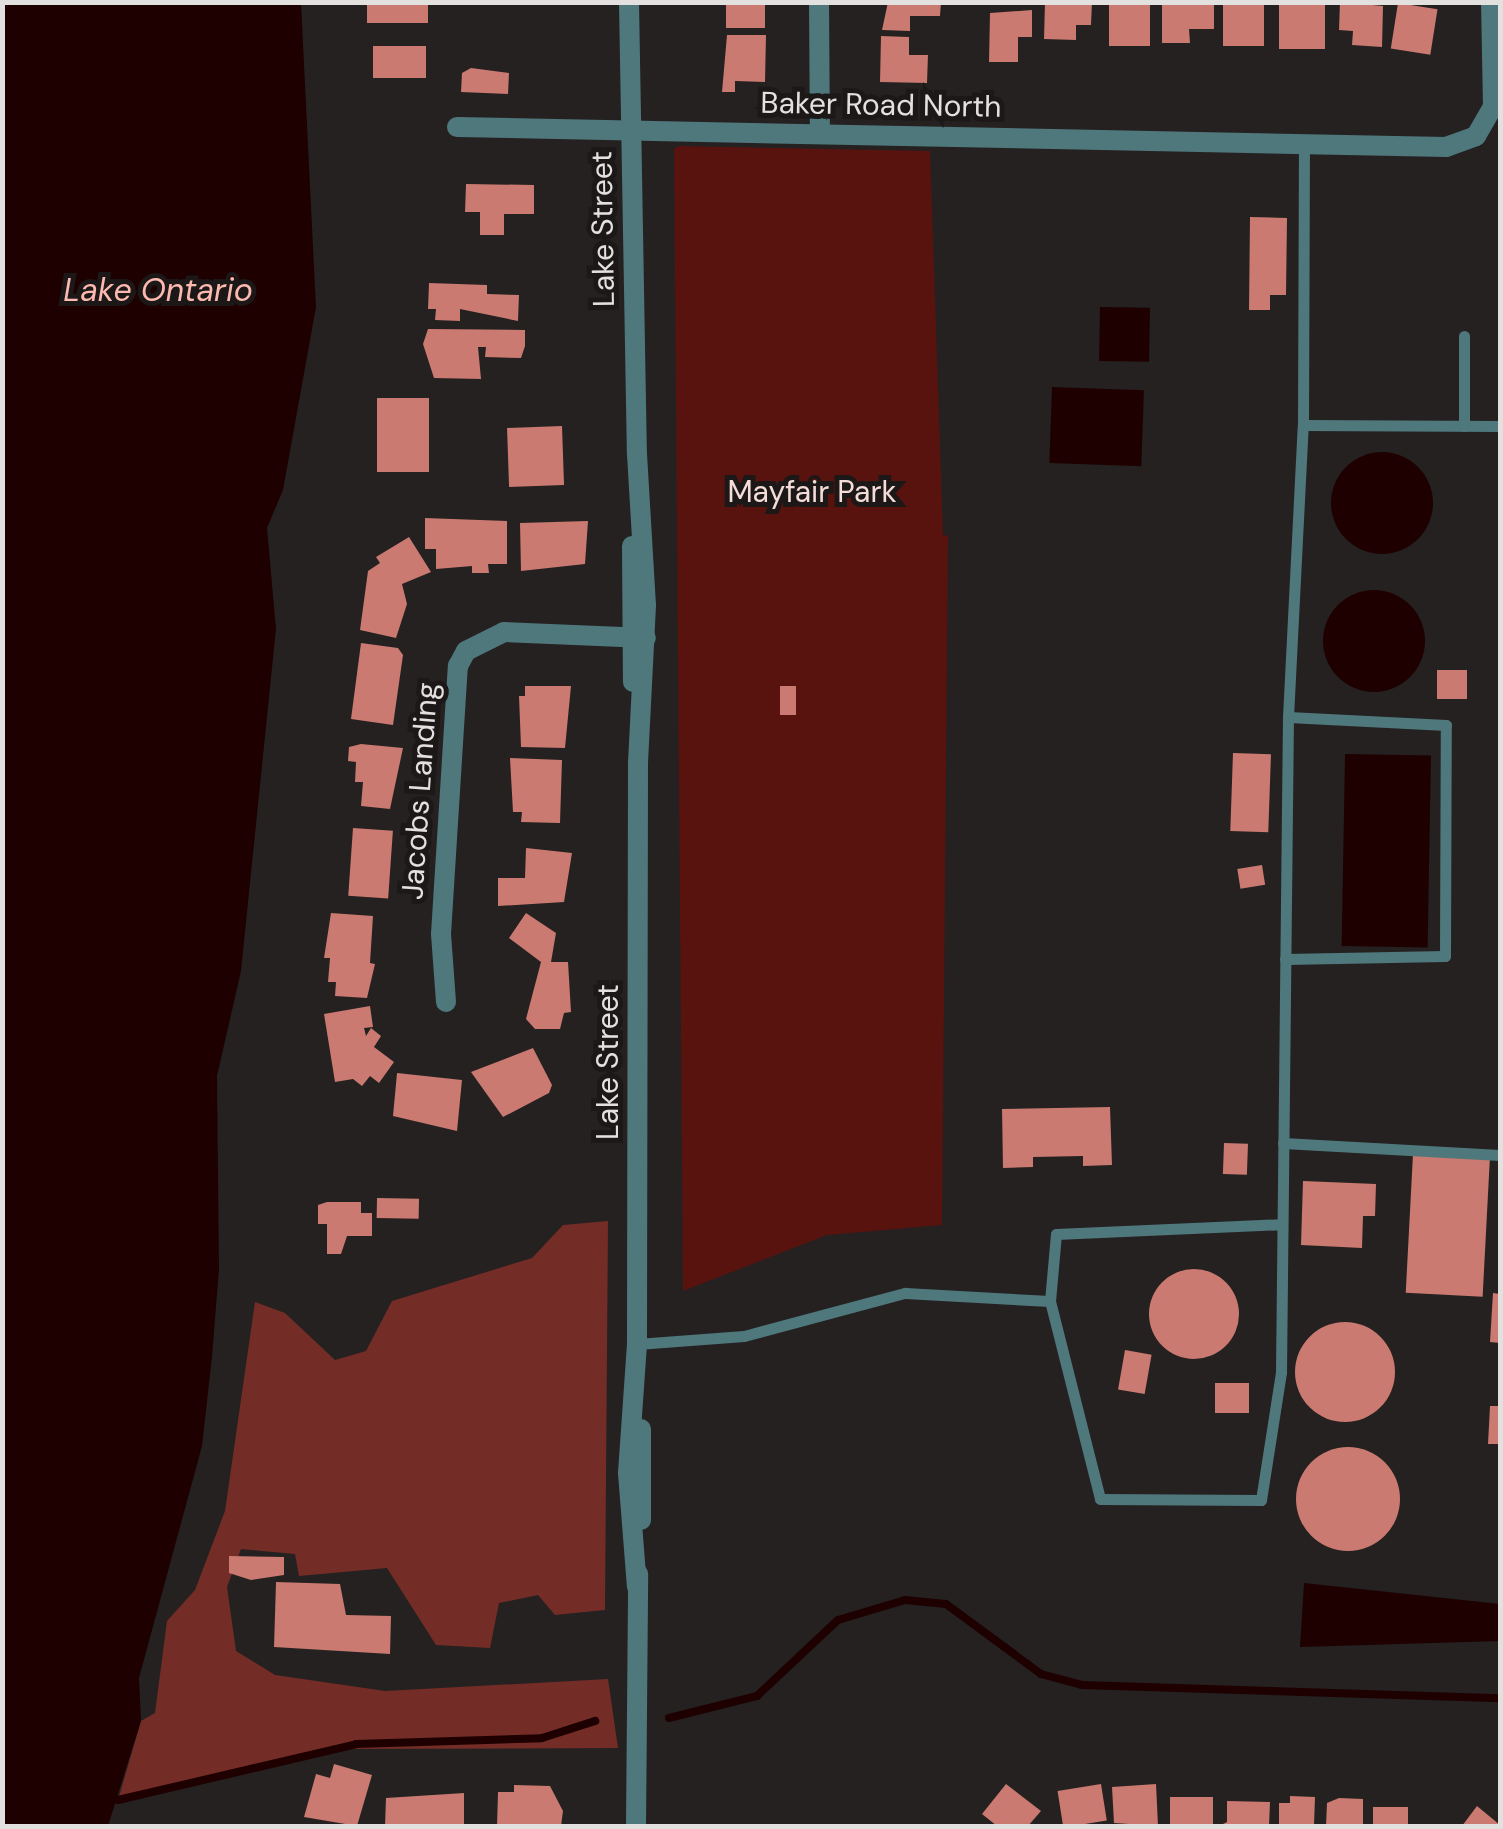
<!DOCTYPE html>
<html>
<head>
<meta charset="utf-8">
<style>
  body { margin:0 }
  #map { position:relative; width:1503px; height:1829px; overflow:hidden; background:#252121; font-family:"DM Sans",sans-serif }
  div>[style] { position:absolute }
  .green>* { inset:0; background:#58130f }
  .forest>* { inset:0; background:#742c26 }
  .water>* { inset:0; background:#1e0000; transform-origin:0 0 }
  .round { border-radius:50% }
  .stream>* { height:8px; margin:-4px; padding:0 4px; transform-origin:4px; border-radius:4px; background:#1e0000 }
  .building>* { inset:0; background:#ca7a70; transform-origin:0 0 }
  .service>* { height:11px; margin:-5.5px; padding:0 5.5px; transform-origin:5.5px; border-radius:5.5px; background:#4f787c }
  .minor>* { height:20px; margin:-10px; padding:0 10px; transform-origin:10px; border-radius:10px; background:#4f787c }
  .tertiary>* { height:20px; margin:-10px; padding:0 10px; transform-origin:10px; border-radius:10px; background:#4f787c }
  span { translate:-50% -50%; white-space:nowrap; text-align:center; line-height:1.15; -webkit-text-stroke:10px #1c1817; paint-order:stroke }
  .street-label { font-size:30px; color:#e3e0e0 }
  .park-label { font-size:30px; color:#f4dcd9 }
  .water-label { font-size:32px; color:#fcb9b0; font-style:italic }
  .frame { position:absolute; inset:0; border:5px solid #e3e0e0; pointer-events:none }
</style>
</head>
<body>
<div id="map">
  <div class="green">
    <div style="clip-path:polygon(679px 146px,930px 151px,943px 535px,948px 536px,942px 1225px,827px 1235px,683px 1291px,674px 149px)"></div>
  </div>
  <div class="forest">
    <div style="clip-path:polygon(608px 1221px,605px 1610px,555px 1615px,538px 1595px,499px 1603px,490px 1648px,436px 1645px,387px 1568px,299px 1576px,295px 1554px,241px 1549px,227px 1587px,236px 1651px,275px 1675px,385px 1691px,608px 1679px,618px 1748px,337px 1749px,118px 1800px,141px 1721px,155px 1713px,167px 1621px,195px 1590px,225px 1511px,255px 1302px,285px 1313px,335px 1360px,366px 1351px,392px 1301px,532px 1258px,563px 1225px)"></div>
  </div>
  <div class="water">
    <div style="clip-path:polygon(3px 2px,301px 3px,316px 307px,283px 490px,267px 528px,276px 629px,241px 971px,217px 1076px,219px 1269px,212px 1357px,202px 1446px,139px 1678px,141px 1721px,108px 1826px,3px 1826px)"></div>
    <div style="left:1100px;top:307px;width:50px;height:54px;rotate:1deg"></div>
    <div style="left:1052px;top:387px;width:92px;height:76px;rotate:2deg"></div>
    <div class="round" style="left:1331px;top:452px;width:102px;height:102px"></div>
    <div class="round" style="left:1323px;top:590px;width:102px;height:102px"></div>
    <div style="left:1345px;top:754px;width:86px;height:192px;rotate:1deg"></div>
    <div style="clip-path:polygon(1304px 1583px,1500px 1604px,1500px 1641px,1300px 1647px)"></div>
  </div>
  <div class="stream">
    <div style="left:669px;top:1718px;width:91px;rotate:-14deg"></div>
    <div style="left:757px;top:1696px;width:111px;rotate:-43.2deg"></div>
    <div style="left:838px;top:1620px;width:70px;rotate:-16.6deg"></div>
    <div style="left:905px;top:1600px;width:41px;rotate:5.6deg"></div>
    <div style="left:946px;top:1604px;width:118px;rotate:36.4deg"></div>
    <div style="left:1041px;top:1674px;width:42px;rotate:15deg"></div>
    <div style="left:1082px;top:1685px;width:418px;rotate:1.8deg"></div>
    <div style="left:118px;top:1800px;width:244px;rotate:-13.2deg"></div>
    <div style="left:356px;top:1744px;width:186px;rotate:-1.8deg"></div>
    <div style="left:542px;top:1738px;width:56px;rotate:-17.8deg"></div>
  </div>
  <div class="building">
    <div style="left:367px;top:2px;width:61px;height:21px"></div>
    <div style="left:726px;top:2px;width:39px;height:26px"></div>
    <div style="clip-path:polygon(888px 2px,941px 2px,940px 16px,910px 16px,910px 31px,882px 30px)"></div>
    <div style="clip-path:polygon(1045px 2px,1092px 2px,1091px 25px,1076px 25px,1076px 40px,1044px 39px)"></div>
    <div style="left:1109px;top:2px;width:41px;height:44px"></div>
    <div style="clip-path:polygon(1214px 2px,1214px 29px,1189px 29px,1190px 43px,1162px 43px,1162px 4px)"></div>
    <div style="left:1223px;top:2px;width:41px;height:44px"></div>
    <div style="clip-path:polygon(1340px 2px,1383px 6px,1382px 47px,1352px 45px,1353px 31px,1339px 30px)"></div>
    <div style="left:1398px;top:3px;width:40px;height:46px;rotate:9deg"></div>
    <div style="left:1279px;top:4px;width:46px;height:45px"></div>
    <div style="clip-path:polygon(1032px 10px,1032px 37px,1018px 37px,1018px 62px,989px 62px,990px 13px)"></div>
    <div style="clip-path:polygon(727px 35px,766px 35px,765px 82px,735px 81px,735px 92px,722px 92px)"></div>
    <div style="clip-path:polygon(881px 36px,909px 37px,909px 55px,928px 55px,927px 83px,880px 82px)"></div>
    <div style="left:373px;top:46px;width:53px;height:32px"></div>
    <div style="clip-path:polygon(471px 68px,509px 73px,508px 94px,461px 92px,462px 73px)"></div>
    <div style="clip-path:polygon(466px 184px,534px 185px,534px 214px,504px 214px,504px 235px,480px 235px,480px 212px,465px 212px)"></div>
    <div style="clip-path:polygon(1250px 217px,1287px 218px,1286px 295px,1270px 295px,1270px 310px,1249px 310px)"></div>
    <div style="clip-path:polygon(429px 283px,487px 285px,487px 294px,519px 295px,518px 321px,460px 309px,460px 321px,435px 320px,436px 309px,428px 309px)"></div>
    <div style="clip-path:polygon(428px 329px,525px 330px,525px 346px,521px 358px,485px 357px,486px 347px,478px 347px,481px 379px,434px 378px,423px 344px)"></div>
    <div style="left:377px;top:398px;width:52px;height:74px"></div>
    <div style="left:562px;top:426px;width:59px;height:55px;rotate:88deg"></div>
    <div style="clip-path:polygon(425px 518px,507px 521px,507px 564px,488px 564px,489px 573px,472px 573px,472px 566px,436px 569px,436px 549px,425px 549px)"></div>
    <div style="clip-path:polygon(588px 521px,585px 564px,521px 571px,520px 523px)"></div>
    <div style="clip-path:polygon(409px 537px,431px 572px,402px 584px,407px 604px,396px 638px,360px 630px,368px 571px,380px 563px,376px 557px)"></div>
    <div style="clip-path:polygon(361px 643px,398px 648px,403px 655px,393px 725px,351px 719px)"></div>
    <div style="left:1437px;top:670px;width:30px;height:29px"></div>
    <div style="clip-path:polygon(525px 686px,571px 686px,565px 748px,521px 747px,519px 696px,525px 696px)"></div>
    <div style="left:780px;top:686px;width:16px;height:29px"></div>
    <div style="clip-path:polygon(361px 744px,403px 748px,390px 809px,361px 806px,363px 782px,355px 782px,356px 762px,348px 761px,349px 747px)"></div>
    <div style="left:1233px;top:753px;width:38px;height:78px;rotate:2deg"></div>
    <div style="clip-path:polygon(510px 758px,562px 760px,560px 823px,521px 822px,522px 812px,513px 812px)"></div>
    <div style="left:353px;top:828px;width:40px;height:68px;rotate:4deg"></div>
    <div style="clip-path:polygon(526px 848px,572px 853px,564px 902px,498px 906px,498px 878px,525px 878px)"></div>
    <div style="left:1262px;top:865px;width:20px;height:25px;rotate:81deg"></div>
    <div style="clip-path:polygon(331px 913px,373px 916px,370px 963px,375px 964px,367px 998px,335px 996px,336px 982px,328px 982px,330px 958px,324px 958px)"></div>
    <div style="clip-path:polygon(526px 913px,556px 933px,551px 962px,568px 962px,571px 1012px,564px 1013px,560px 1029px,535px 1029px,526px 1019px,541px 962px,509px 938px)"></div>
    <div style="clip-path:polygon(370px 1006px,373px 1027px,364px 1028px,366px 1036px,371px 1028px,381px 1036px,374px 1047px,394px 1062px,379px 1083px,370px 1076px,362px 1086px,353px 1079px,335px 1082px,324px 1014px)"></div>
    <div style="clip-path:polygon(533px 1048px,552px 1085px,549px 1093px,503px 1117px,471px 1072px)"></div>
    <div style="clip-path:polygon(397px 1073px,462px 1080px,457px 1131px,393px 1116px)"></div>
    <div style="clip-path:polygon(1110px 1107px,1112px 1165px,1083px 1166px,1083px 1156px,1033px 1157px,1033px 1167px,1003px 1168px,1002px 1109px)"></div>
    <div style="left:1224px;top:1143px;width:24px;height:31px;rotate:2deg"></div>
    <div style="left:1413px;top:1154px;width:77px;height:139px;rotate:3deg"></div>
    <div style="clip-path:polygon(1303px 1181px,1376px 1184px,1375px 1216px,1363px 1216px,1362px 1248px,1301px 1245px)"></div>
    <div style="left:377px;top:1198px;width:42px;height:20px;rotate:1deg"></div>
    <div style="clip-path:polygon(327px 1202px,361px 1202px,361px 1213px,372px 1213px,372px 1236px,347px 1236px,341px 1254px,327px 1254px,327px 1224px,318px 1224px,318px 1205px)"></div>
    <div class="round" style="left:1149px;top:1269px;width:90px;height:90px"></div>
    <div style="clip-path:polygon(1493px 1293px,1500px 1294px,1500px 1343px,1490px 1342px)"></div>
    <div class="round" style="left:1295px;top:1322px;width:100px;height:100px"></div>
    <div style="left:1125px;top:1350px;width:27px;height:40px;rotate:10deg"></div>
    <div style="left:1215px;top:1383px;width:34px;height:30px"></div>
    <div style="clip-path:polygon(1490px 1406px,1500px 1406px,1500px 1444px,1488px 1444px)"></div>
    <div class="round" style="left:1296px;top:1447px;width:104px;height:104px"></div>
    <div style="clip-path:polygon(229px 1556px,284px 1557px,284px 1575px,251px 1580px,229px 1573px)"></div>
    <div style="clip-path:polygon(276px 1582px,340px 1584px,346px 1615px,391px 1616px,390px 1654px,274px 1647px)"></div>
    <div style="clip-path:polygon(334px 1764px,372px 1775px,357px 1826px,304px 1817px,316px 1774px,330px 1778px)"></div>
    <div style="clip-path:polygon(1006px 1784px,1041px 1811px,1028px 1826px,997px 1826px,982px 1814px)"></div>
    <div style="left:1101px;top:1784px;width:37px;height:44px;rotate:81deg"></div>
    <div style="clip-path:polygon(1156px 1784px,1158px 1826px,1114px 1823px,1112px 1787px)"></div>
    <div style="clip-path:polygon(514px 1785px,550px 1786px,563px 1811px,561px 1826px,497px 1826px,498px 1792px,514px 1792px)"></div>
    <div style="clip-path:polygon(464px 1793px,464px 1826px,385px 1826px,386px 1798px)"></div>
    <div style="clip-path:polygon(1290px 1796px,1315px 1797px,1314px 1826px,1279px 1826px,1279px 1803px,1290px 1803px)"></div>
    <div style="left:1170px;top:1797px;width:43px;height:29px"></div>
    <div style="clip-path:polygon(1339px 1798px,1363px 1799px,1363px 1826px,1326px 1826px,1327px 1803px)"></div>
    <div style="clip-path:polygon(1227px 1801px,1270px 1802px,1269px 1826px,1219px 1826px,1227px 1822px)"></div>
    <div style="clip-path:polygon(1477px 1806px,1500px 1825px,1500px 1826px,1462px 1826px)"></div>
    <div style="left:1373px;top:1807px;width:35px;height:19px"></div>
  </div>
  <div class="service">
    <div style="left:1303px;top:425px;width:197px;rotate:0.3deg"></div>
    <div style="left:1464px;top:426px;width:90px;rotate:-90deg"></div>
    <div style="left:1285px;top:959px;width:160px;rotate:-1.1deg"></div>
    <div style="left:1445px;top:956px;width:231px;rotate:-89.8deg"></div>
    <div style="left:1446px;top:725px;width:158px;rotate:-177.1deg"></div>
    <div style="left:1283px;top:1143px;width:217px;rotate:3.2deg"></div>
    <div style="left:1050px;top:1301px;width:204px;rotate:75.8deg"></div>
    <div style="left:1100px;top:1499px;width:161px;rotate:0.4deg"></div>
    <div style="left:1261px;top:1500px;width:130px;rotate:-81.1deg"></div>
    <div style="left:1281px;top:1372px;width:655px;rotate:-89.39deg"></div>
    <div style="left:1288px;top:717px;width:292px;rotate:-87.1deg"></div>
    <div style="left:1303px;top:425px;width:279px;rotate:-89.8deg"></div>
    <div style="left:637px;top:1344px;width:107px;rotate:-4.3deg"></div>
    <div style="left:744px;top:1336px;width:167px;rotate:-15deg"></div>
    <div style="left:905px;top:1293px;width:145px;rotate:3.2deg"></div>
    <div style="left:1050px;top:1301px;width:67px;rotate:-84.9deg"></div>
    <div style="left:1056px;top:1234px;width:226px;rotate:-2.5deg"></div>
  </div>
  <div class="minor">
    <div style="left:819px;top:2px;width:130px;rotate:89.6deg"></div>
    <div style="left:457px;top:127px;width:989px;rotate:1.16deg"></div>
    <div style="left:1446px;top:147px;width:32px;rotate:-20deg"></div>
    <div style="left:1476px;top:136px;width:34px;rotate:-60deg"></div>
    <div style="left:1493px;top:106px;width:104px;rotate:-91.1deg"></div>
    <div style="left:446px;top:1002px;width:68px;rotate:-94.2deg"></div>
    <div style="left:441px;top:934px;width:269px;rotate:-86.4deg"></div>
    <div style="left:458px;top:666px;width:17px;rotate:-62deg"></div>
    <div style="left:466px;top:651px;width:42px;rotate:-26.6deg"></div>
    <div style="left:504px;top:632px;width:142px;rotate:2.4deg"></div>
  </div>
  <div class="tertiary">
    <div style="left:629px;top:2px;width:452px;rotate:89deg"></div>
    <div style="left:637px;top:454px;width:151px;rotate:86.6deg"></div>
    <div style="left:646px;top:605px;width:158px;rotate:92.9deg"></div>
    <div style="left:638px;top:763px;width:581px;rotate:90.1deg"></div>
    <div style="left:637px;top:1344px;width:129px;rotate:94deg"></div>
    <div style="left:628px;top:1473px;width:114px;rotate:85.5deg"></div>
    <div style="left:632px;top:546px;width:136px;rotate:89.6deg"></div>
    <div style="left:641px;top:1520px;width:91px;rotate:-90deg"></div>
    <div style="left:636px;top:1826px;width:252px;rotate:-89.5deg"></div>
  </div>
  <div class="street-label">
    <span style="left:881px;top:105px;rotate:1deg">Baker Road North</span>
    <span style="left:603px;top:229px;rotate:-91deg">Lake Street</span>
    <span style="left:420px;top:791px;rotate:-86deg">Jacobs Landing</span>
    <span style="left:608px;top:1062px;rotate:-90deg">Lake Street</span>
  </div>
  <div class="park-label">
    <span style="left:812px;top:492px">Mayfair Park</span>
  </div>
  <div class="water-label">
    <span style="left:158px;top:290px">Lake Ontario</span>
  </div>
  <div class="frame"></div>
</div>
</body>
</html>
